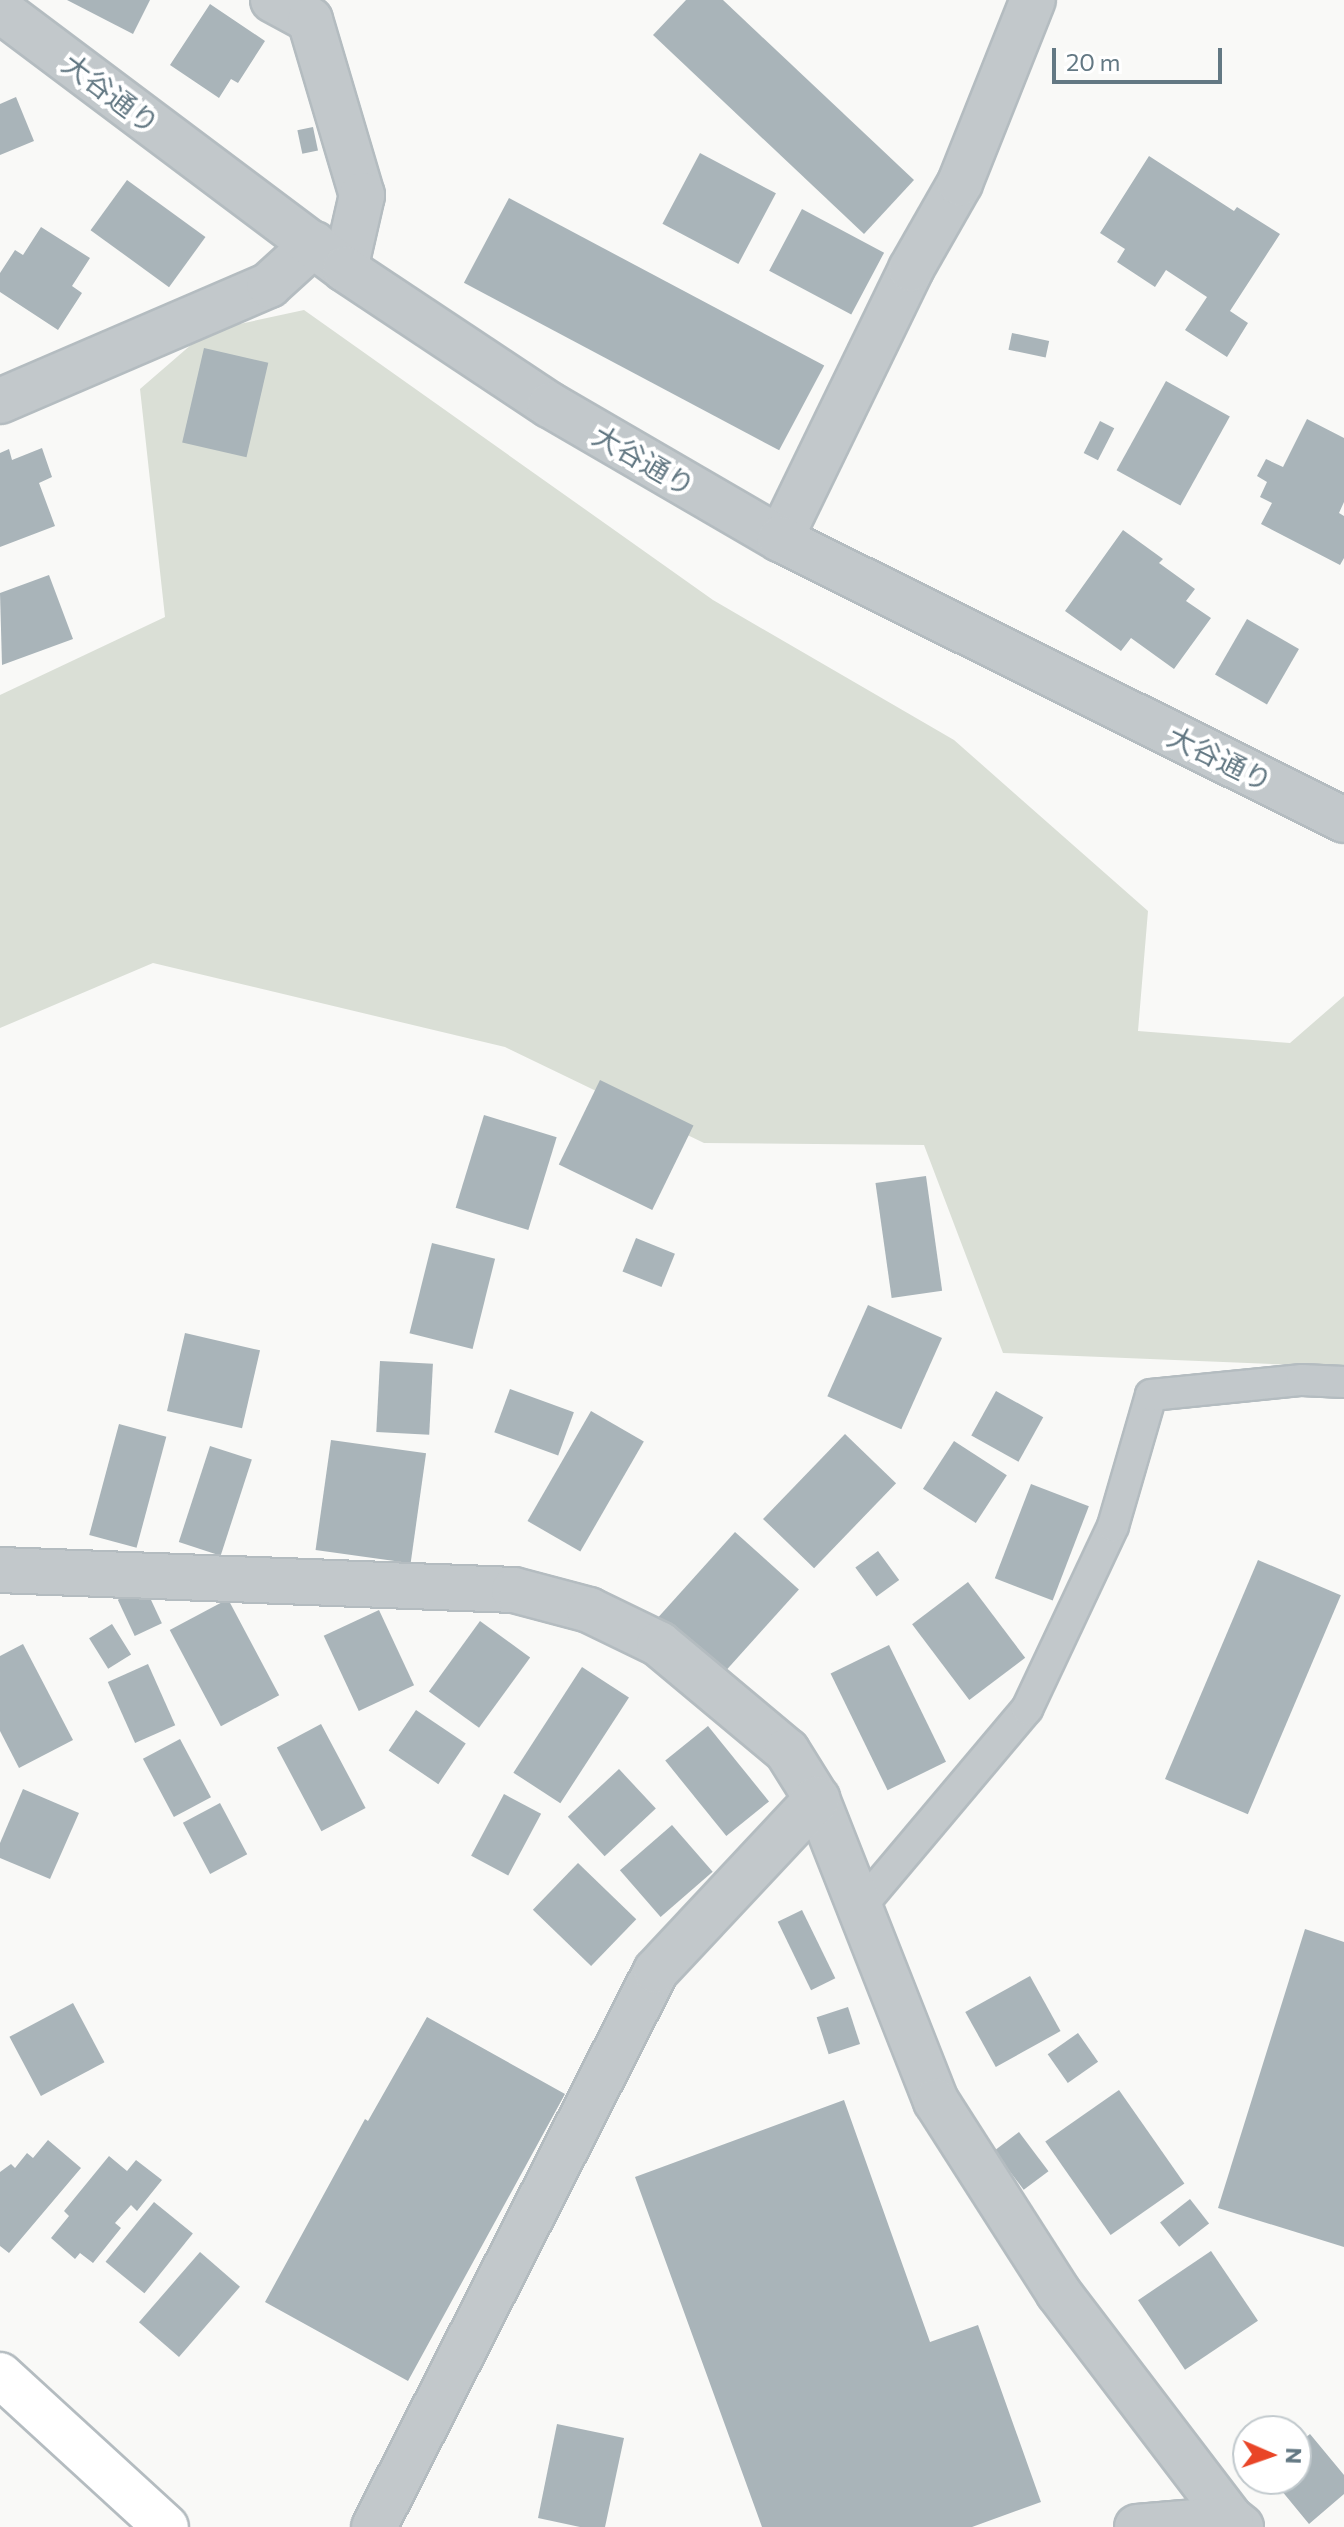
<!DOCTYPE html>
<html>
<head>
<meta charset="utf-8">
<style>
  body { margin:0 }
  #map { position:relative; width:1344px; height:2527px; overflow:hidden; background:#f9f9f7; font-family:Commissioner,"Noto Sans JP",sans-serif }
  div>[style] { position:absolute }
  .green>* { inset:0; background:#dadfd6 }
  .building>* { inset:0; background:#a9b4b9; transform-origin:0 0 }
  .roads { filter:drop-shadow(2px 0 #b4bcc0) drop-shadow(-2px 0 #b4bcc0) drop-shadow(0 2px #b4bcc0) drop-shadow(0 -2px #b4bcc0) }
  .service>* { height:30px; margin:-15px; padding:0 15px; transform-origin:15px; border-radius:15px; background:#c2c8cb }
  .minor>* { height:44px; margin:-22px; padding:0 22px; transform-origin:22px; border-radius:22px; background:#c2c8cb }
  .tertiary>* { height:44px; margin:-22px; padding:0 22px; transform-origin:22px; border-radius:22px; background:#c2c8cb }
  .secondary>* { height:44px; margin:-22px; padding:0 22px; transform-origin:22px; border-radius:22px; background:#fff }
  span { translate:-50% -50%; white-space:nowrap; text-align:center; line-height:1.15; -webkit-text-stroke:8px #fff; paint-order:stroke }
  .street-label { font-size:28px; color:#637883 }
  .north { position:absolute; left:1232px; top:2415px; width:80px; height:80px; box-sizing:border-box; background:#fff; border:2px solid #c1c9cd; border-radius:50%; rotate:92deg; font-size:22px; font-weight:700; line-height:32px; text-align:center; color:#637883 }
  .north::after { content:''; display:block; margin:auto; width:28px; height:36px; background:#e94527; clip-path:polygon(50% 0,100% 100%,50% 72%,0 100%) }
  .scale { position:absolute; left:1052px; top:48px; width:170px; height:36px; box-sizing:border-box; border:4px solid #637883; border-top:0; padding-left:10px; font-size:24px; line-height:28px; white-space:nowrap; color:#637883; -webkit-text-stroke:6px #fff; paint-order:stroke }
</style>
</head>
<body>
<div id="map">
  <div class="green">
    <div style="clip-path:polygon(304px 310px,713px 600px,954px 740px,1148px 911px,1138px 1031px,1290px 1043px,1344px 996px,1344px 1367px,1003px 1353px,924px 1145px,704px 1143px,505px 1047px,153px 963px,0 1028px,0 695px,165px 617px,140px 389px,207px 331px)"></div>
  </div>
  <div class="building">
    <div style="clip-path:polygon(67px 0,150px 0,133px 34px)"></div>
    <div style="clip-path:polygon(686px 0,723px 0,914px 180px,864px 234px,653px 35px)"></div>
    <div style="clip-path:polygon(210px 4px,265px 41px,238px 83px,231px 79px,219px 98px,170px 65px)"></div>
    <div style="clip-path:polygon(16px 97px,34px 141px,0 155px,0 104px)"></div>
    <div style="left:313px;top:127px;width:24px;height:16px;rotate:78deg"></div>
    <div style="left:700px;top:153px;width:86px;height:80px;rotate:28deg"></div>
    <div style="clip-path:polygon(1149px 156px,1234px 211px,1237px 207px,1280px 234px,1230px 311px,1248px 323px,1227px 357px,1185px 330px,1207px 297px,1166px 270px,1155px 287px,1117px 262px,1125px 249px,1100px 233px)"></div>
    <div style="left:127px;top:180px;width:97px;height:62px;rotate:36deg"></div>
    <div style="left:509px;top:198px;width:357px;height:96px;rotate:28deg"></div>
    <div style="left:802px;top:209px;width:93px;height:70px;rotate:28deg"></div>
    <div style="clip-path:polygon(41px 227px,90px 258px,72px 286px,82px 293px,58px 330px,0 292px,0 273px,15px 250px,23px 255px)"></div>
    <div style="left:1012px;top:333px;width:38px;height:17px;rotate:12deg"></div>
    <div style="left:204px;top:348px;width:66px;height:97px;rotate:13deg"></div>
    <div style="left:1166px;top:381px;width:73px;height:102px;rotate:29deg"></div>
    <div style="clip-path:polygon(1307px 419px,1344px 438px,1344px 502px,1339px 513px,1344px 516px,1344px 558px,1340px 565px,1261px 524px,1272px 503px,1260px 497px,1267px 482px,1257px 476px,1266px 459px,1283px 467px)"></div>
    <div style="left:1100px;top:421px;width:16px;height:36px;rotate:27deg"></div>
    <div style="clip-path:polygon(42px 448px,52px 477px,39px 483px,55px 526px,0 547px,0 453px,9px 449px,12px 460px)"></div>
    <div style="clip-path:polygon(1123px 530px,1163px 559px,1159px 563px,1195px 589px,1186px 601px,1211px 618px,1174px 669px,1131px 638px,1121px 651px,1065px 611px)"></div>
    <div style="clip-path:polygon(49px 575px,73px 639px,2px 665px,0 593px)"></div>
    <div style="left:1247px;top:619px;width:60px;height:64px;rotate:30deg"></div>
    <div style="left:600px;top:1080px;width:104px;height:94px;rotate:26deg"></div>
    <div style="left:484px;top:1115px;width:76px;height:97px;rotate:17deg"></div>
    <div style="left:926px;top:1176px;width:116px;height:51px;rotate:82deg"></div>
    <div style="left:636px;top:1238px;width:42px;height:36px;rotate:22deg"></div>
    <div style="left:432px;top:1243px;width:65px;height:93px;rotate:14deg"></div>
    <div style="left:868px;top:1305px;width:81px;height:100px;rotate:24deg"></div>
    <div style="left:185px;top:1333px;width:77px;height:80px;rotate:13deg"></div>
    <div style="left:380px;top:1361px;width:53px;height:71px;rotate:3deg"></div>
    <div style="left:510px;top:1389px;width:68px;height:46px;rotate:20deg"></div>
    <div style="left:996px;top:1391px;width:54px;height:51px;rotate:29deg"></div>
    <div style="left:591px;top:1411px;width:61px;height:127px;rotate:30deg"></div>
    <div style="left:119px;top:1424px;width:49px;height:115px;rotate:15deg"></div>
    <div style="left:845px;top:1434px;width:71px;height:118px;rotate:44deg"></div>
    <div style="left:331px;top:1440px;width:96px;height:111px;rotate:8deg"></div>
    <div style="left:954px;top:1441px;width:63px;height:57px;rotate:33deg"></div>
    <div style="left:210px;top:1446px;width:44px;height:101px;rotate:18deg"></div>
    <div style="left:1031px;top:1484px;width:62px;height:101px;rotate:21deg"></div>
    <div style="left:735px;top:1532px;width:86px;height:115px;rotate:42deg"></div>
    <div style="left:878px;top:1551px;width:36px;height:28px;rotate:54deg"></div>
    <div style="left:1258px;top:1560px;width:90px;height:238px;rotate:23deg"></div>
    <div style="left:968px;top:1582px;width:95px;height:70px;rotate:53deg"></div>
    <div style="left:145px;top:1587px;width:40px;height:30px;rotate:65deg"></div>
    <div style="left:228px;top:1599px;width:109px;height:66px;rotate:62deg"></div>
    <div style="left:379px;top:1610px;width:83px;height:61px;rotate:65deg"></div>
    <div style="left:480px;top:1621px;width:62px;height:87px;rotate:36deg"></div>
    <div style="left:112px;top:1624px;width:36px;height:27px;rotate:58deg"></div>
    <div style="clip-path:polygon(23px 1644px,73px 1740px,19px 1768px,0 1731px,0 1656px)"></div>
    <div style="left:889px;top:1645px;width:130px;height:65px;rotate:64deg"></div>
    <div style="left:148px;top:1664px;width:67px;height:44px;rotate:66deg"></div>
    <div style="left:582px;top:1667px;width:56px;height:126px;rotate:33deg"></div>
    <div style="left:416px;top:1710px;width:60px;height:49px;rotate:34deg"></div>
    <div style="left:321px;top:1724px;width:95px;height:50px;rotate:62deg"></div>
    <div style="left:708px;top:1726px;width:97px;height:55px;rotate:51deg"></div>
    <div style="left:180px;top:1739px;width:66px;height:42px;rotate:62deg"></div>
    <div style="left:619px;top:1769px;width:54px;height:70px;rotate:47deg"></div>
    <div style="clip-path:polygon(23px 1789px,79px 1813px,50px 1879px,0 1858px,0 1843px)"></div>
    <div style="left:504px;top:1794px;width:42px;height:70px;rotate:28deg"></div>
    <div style="left:220px;top:1803px;width:58px;height:42px;rotate:62deg"></div>
    <div style="left:672px;top:1825px;width:62px;height:69px;rotate:49deg"></div>
    <div style="left:578px;top:1863px;width:81px;height:65px;rotate:44deg"></div>
    <div style="left:802px;top:1910px;width:76px;height:27px;rotate:64deg"></div>
    <div style="clip-path:polygon(1305px 1929px,1344px 1942px,1344px 2247px,1218px 2208px)"></div>
    <div style="left:1030px;top:1976px;width:63px;height:74px;rotate:61deg"></div>
    <div style="left:73px;top:2003px;width:67px;height:72px;rotate:62deg"></div>
    <div style="left:848px;top:2007px;width:39px;height:33px;rotate:72deg"></div>
    <div style="clip-path:polygon(427px 2017px,565px 2094px,408px 2381px,265px 2302px,365px 2119px,368px 2121px)"></div>
    <div style="left:1078px;top:2033px;width:35px;height:37px;rotate:55deg"></div>
    <div style="left:1119px;top:2090px;width:114px;height:90px;rotate:55deg"></div>
    <div style="clip-path:polygon(844px 2100px,930px 2342px,978px 2325px,1041px 2502px,972px 2527px,762px 2527px,635px 2177px)"></div>
    <div style="left:1019px;top:2132px;width:49px;height:31px;rotate:53deg"></div>
    <div style="clip-path:polygon(48px 2140px,81px 2168px,9px 2253px,0 2246px,0 2172px,11px 2164px,15px 2168px,27px 2153px,33px 2158px)"></div>
    <div style="clip-path:polygon(109px 2156px,127px 2171px,136px 2160px,162px 2180px,137px 2211px,131px 2205px,115px 2223px,121px 2228px,93px 2263px,80px 2253px,75px 2259px,51px 2238px,69px 2216px,64px 2211px)"></div>
    <div style="left:1190px;top:2199px;width:31px;height:38px;rotate:52deg"></div>
    <div style="left:154px;top:2202px;width:50px;height:77px;rotate:39deg"></div>
    <div style="left:1211px;top:2251px;width:84px;height:88px;rotate:56deg"></div>
    <div style="left:200px;top:2252px;width:53px;height:93px;rotate:41deg"></div>
    <div style="clip-path:polygon(557px 2424px,624px 2438px,605px 2527px,580px 2527px,538px 2518px)"></div>
    <div style="clip-path:polygon(1310px 2434px,1344px 2475px,1344px 2494px,1309px 2524px,1272px 2479px,1296px 2479px,1296px 2445px)"></div>
  </div>
  <div class="roads">
    <div class="service">
      <div style="left:861px;top:1906px;width:258px;rotate:-49.9deg"></div>
      <div style="left:1027px;top:1709px;width:202px;rotate:-64.8deg"></div>
      <div style="left:1113px;top:1526px;width:136px;rotate:-73.8deg"></div>
      <div style="left:1151px;top:1395px;width:152px;rotate:-5.7deg"></div>
      <div style="left:1302px;top:1380px;width:42px;rotate:2.7deg"></div>
    </div>
    <div class="minor">
      <div style="left:273px;top:0;width:42px;rotate:28.4deg"></div>
      <div style="left:310px;top:20px;width:183px;rotate:73.5deg"></div>
      <div style="left:362px;top:195px;width:76px;rotate:102.9deg"></div>
      <div style="left:0;top:401px;width:293px;rotate:-23.3deg"></div>
      <div style="left:269px;top:285px;width:61px;rotate:-42.3deg"></div>
      <div style="left:780px;top:539px;width:300px;rotate:-64.1deg"></div>
      <div style="left:911px;top:269px;width:99px;rotate:-60.3deg"></div>
      <div style="left:960px;top:183px;width:197px;rotate:-68.3deg"></div>
      <div style="left:0;top:1570px;width:514px;rotate:2.23deg"></div>
      <div style="left:514px;top:1590px;width:78px;rotate:14.9deg"></div>
      <div style="left:589px;top:1610px;width:78px;rotate:25.9deg"></div>
      <div style="left:659px;top:1644px;width:167px;rotate:39.9deg"></div>
      <div style="left:787px;top:1751px;width:57px;rotate:58deg"></div>
      <div style="left:817px;top:1799px;width:325px;rotate:68.5deg"></div>
      <div style="left:936px;top:2101px;width:227px;rotate:57.4deg"></div>
      <div style="left:1058px;top:2292px;width:285px;rotate:52.7deg"></div>
      <div style="left:1231px;top:2519px;width:13px;rotate:39deg"></div>
      <div style="left:374px;top:2527px;width:623px;rotate:-63.11deg"></div>
      <div style="left:656px;top:1971px;width:236px;rotate:-46.9deg"></div>
      <div style="left:1137px;top:2527px;width:94px;rotate:-4.9deg"></div>
    </div>
    <div class="tertiary">
      <div style="left:0;top:10px;width:431px;rotate:36.9deg"></div>
      <div style="left:345px;top:269px;width:246px;rotate:33.6deg"></div>
      <div style="left:550px;top:405px;width:266px;rotate:30.2deg"></div>
      <div style="left:780px;top:539px;width:630px;rotate:26.48deg"></div>
    </div>
    <div class="secondary">
      <div style="left:0;top:2375px;width:225px;rotate:42.5deg"></div>
    </div>
  </div>
  <div class="street-label">
    <span style="left:111px;top:93px;rotate:37deg">大谷通り</span>
    <span style="left:644px;top:460px;rotate:30deg">大谷通り</span>
    <span style="left:1220px;top:758px;rotate:26deg">大谷通り</span>
  </div>
  <div class="north">N</div>
  <div class="scale">20 m</div>
</div>
</body>
</html>
